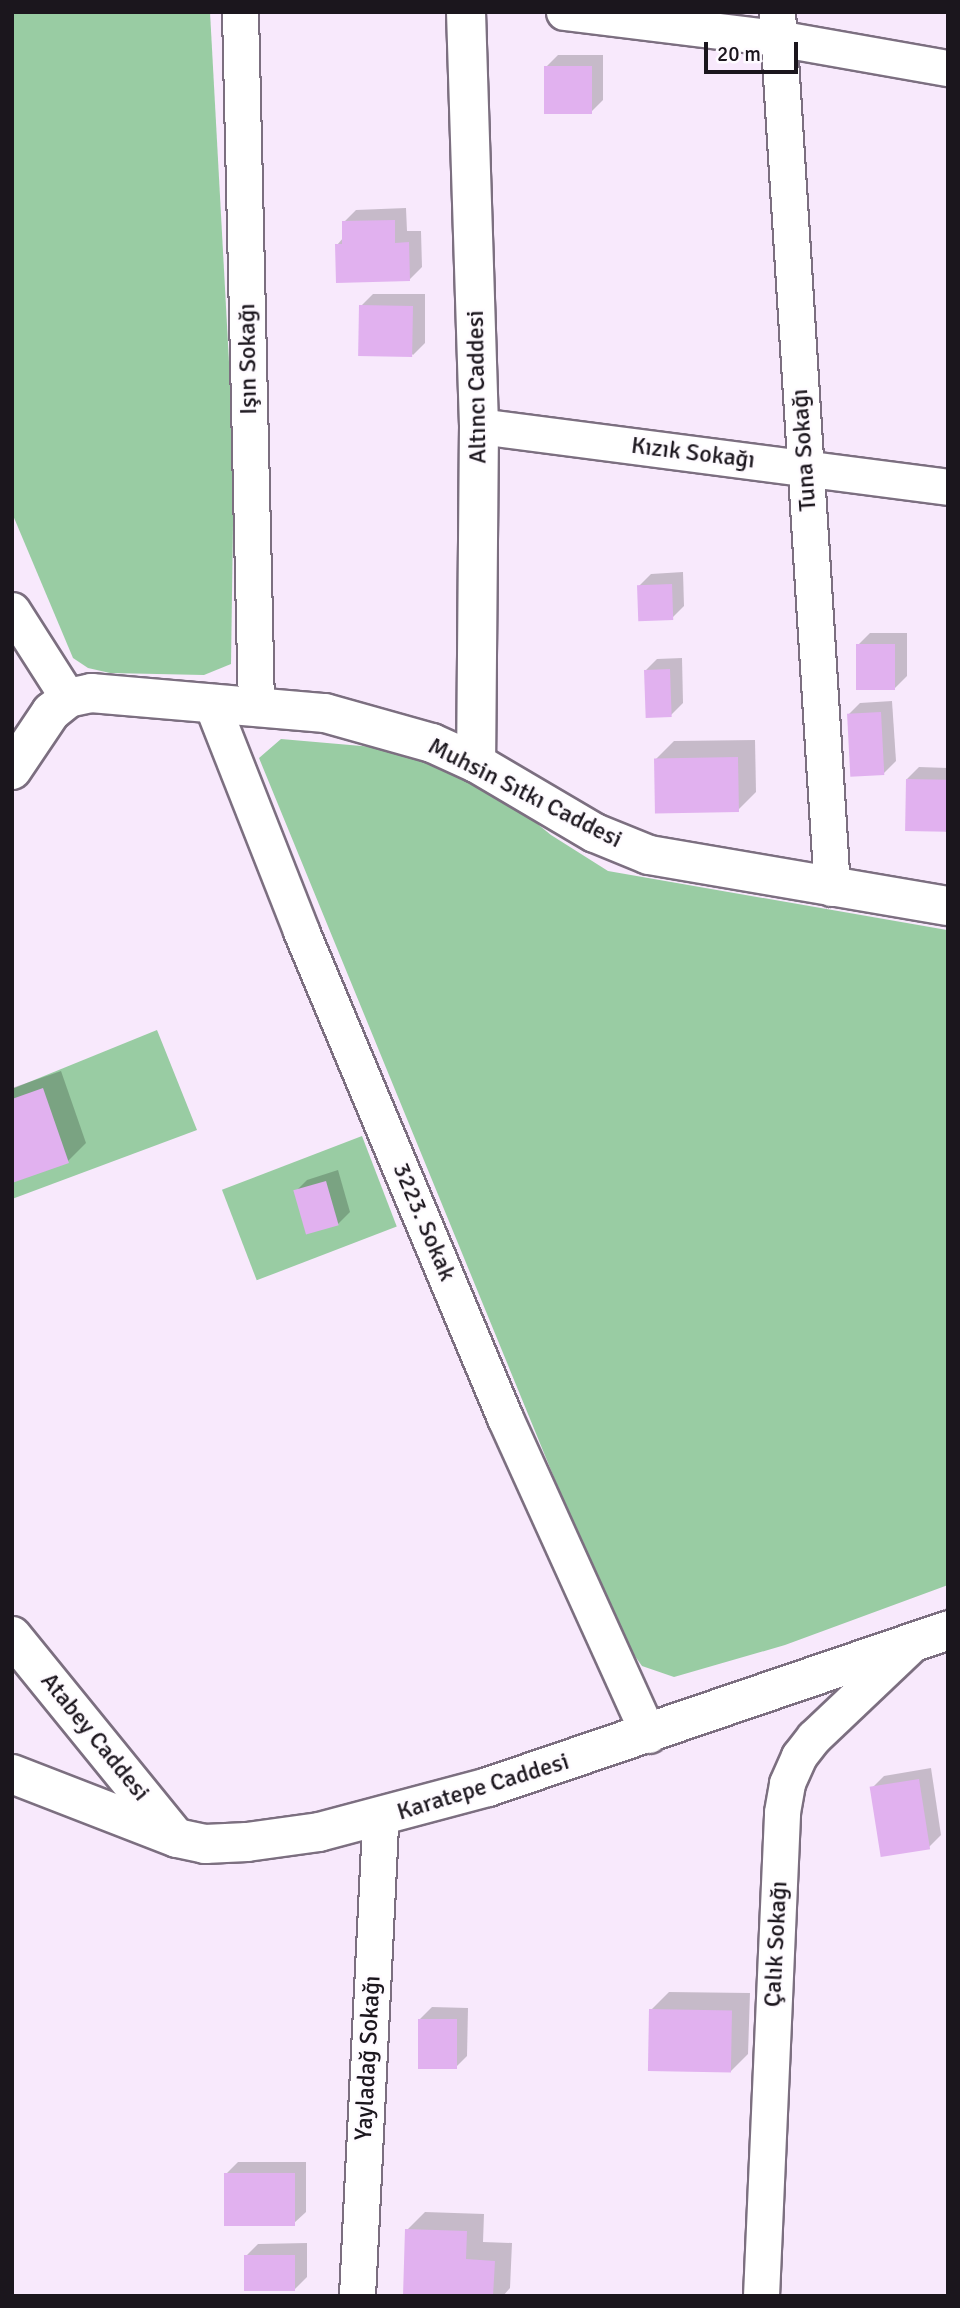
<!DOCTYPE html>
<html>
<head>
<meta charset="utf-8">
<style>
  body { margin:0 }
  #map { position:relative; width:960px; height:2308px; overflow:hidden; background:#f8e9fc; font-family:Signika,sans-serif }
  div>[style] { position:absolute }
  .green>* { inset:0; background:#99cca3; transform-origin:0 0 }
  .shadow>* { inset:0; background:#0003 }
  .building>* { inset:0; background:#e1b1ef; transform-origin:0 0 }
  .roads { filter:drop-shadow(2px 0 #7c6f80) drop-shadow(-2px 0 #7c6f80) drop-shadow(0 2px #7c6f80) drop-shadow(0 -2px #7c6f80) }
  .minor>* { height:35px; margin:-17.5px; padding:0 17.5px; transform-origin:17.5px; border-radius:17.5px; background:#fff }
  .tertiary>* { height:38px; margin:-19px; padding:0 19px; transform-origin:19px; border-radius:19px; background:#fff }
  span { translate:-50% -50%; white-space:nowrap; text-align:center; line-height:1.15; -webkit-text-stroke:5px #fefbff; paint-order:stroke }
  .street-label { font-size:24px; color:#1b161d }
  .frame { position:absolute; inset:0; border:14px solid #1b161d; pointer-events:none }
  .scale { position:absolute; left:704px; top:42px; width:94px; height:32px; box-sizing:border-box; border:4px solid #1b161d; border-top:0; padding-left:9px; font-size:21px; line-height:24px; white-space:nowrap; color:#1b161d; -webkit-text-stroke:5px #fefbff; paint-order:stroke }
</style>
</head>
<body>
<div id="map">
  <div class="green">
    <div style="clip-path:polygon(12px 12px,210px 12px,234px 454px,231px 664px,204px 675px,110px 673px,88px 668px,73px 658px,12px 513px)"></div>
    <div style="clip-path:polygon(281px 739px,396px 749px,503px 796px,551px 835px,608px 871px,947px 930px,948px 1585px,785px 1645px,674px 1677px,642px 1666px,617px 1631px,259px 758px)"></div>
    <div style="clip-path:polygon(157px 1030px,197px 1130px,12px 1199px,12px 1089px)"></div>
    <div style="left:362px;top:1136px;width:97px;height:150px;rotate:69deg"></div>
  </div>
  <div class="shadow">
    <div style="clip-path:polygon(558px 55px,603px 55px,603px 100px,591px 112px,546px 67px)"></div>
    <div style="clip-path:polygon(406px 208px,407px 231px,421px 231px,422px 267px,410px 279px,337px 245px,344px 237px,344px 222px,356px 210px)"></div>
    <div style="clip-path:polygon(373px 294px,425px 294px,425px 343px,413px 355px,361px 306px)"></div>
    <div style="clip-path:polygon(683px 572px,684px 606px,672px 618px,639px 586px,651px 574px)"></div>
    <div style="clip-path:polygon(870px 633px,907px 633px,907px 676px,895px 688px,858px 645px)"></div>
    <div style="clip-path:polygon(682px 658px,683px 703px,671px 715px,645px 671px,657px 659px)"></div>
    <div style="clip-path:polygon(892px 701px,896px 761px,884px 773px,848px 715px,860px 703px)"></div>
    <div style="clip-path:polygon(755px 740px,756px 792px,738px 810px,656px 759px,674px 741px)"></div>
    <div style="clip-path:polygon(919px 767px,948px 768px,946px 832px,907px 779px)"></div>
    <div style="clip-path:polygon(61px 1071px,86px 1143px,68px 1161px,12px 1181px,12px 1088px)"></div>
    <div style="clip-path:polygon(338px 1170px,350px 1212px,338px 1224px,295px 1192px,307px 1180px)"></div>
    <div style="clip-path:polygon(931px 1768px,941px 1835px,929px 1847px,872px 1788px,884px 1776px)"></div>
    <div style="clip-path:polygon(669px 1992px,750px 1993px,748px 2054px,730px 2072px,651px 2010px)"></div>
    <div style="clip-path:polygon(432px 2007px,468px 2008px,467px 2056px,455px 2068px,420px 2019px)"></div>
    <div style="clip-path:polygon(238px 2162px,306px 2162px,306px 2212px,293px 2224px,226px 2174px)"></div>
    <div style="clip-path:polygon(425px 2212px,484px 2214px,483px 2242px,512px 2243px,510px 2288px,503px 2296px,404px 2296px,407px 2230px)"></div>
    <div style="clip-path:polygon(307px 2243px,307px 2277px,295px 2289px,246px 2256px,258px 2244px)"></div>
  </div>
  <div class="building">
    <div style="left:544px;top:66px;width:48px;height:48px"></div>
    <div style="clip-path:polygon(395px 220px,395px 243px,409px 242px,410px 281px,336px 283px,335px 244px,342px 244px,342px 221px)"></div>
    <div style="left:359px;top:305px;width:54px;height:51px;rotate:1deg"></div>
    <div style="left:672px;top:584px;width:36px;height:35px;rotate:88deg"></div>
    <div style="left:856px;top:644px;width:39px;height:46px"></div>
    <div style="left:670px;top:669px;width:48px;height:26px;rotate:88deg"></div>
    <div style="left:881px;top:712px;width:63px;height:34px;rotate:87deg"></div>
    <div style="left:738px;top:757px;width:55px;height:84px;rotate:89deg"></div>
    <div style="left:906px;top:779px;width:42px;height:52px;rotate:1deg"></div>
    <div style="clip-path:polygon(43px 1088px,69px 1163px,12px 1183px,12px 1099px)"></div>
    <div style="left:326px;top:1181px;width:46px;height:34px;rotate:74deg"></div>
    <div style="left:919px;top:1779px;width:71px;height:50px;rotate:81deg"></div>
    <div style="left:649px;top:2009px;width:83px;height:62px;rotate:1deg"></div>
    <div style="left:418px;top:2019px;width:39px;height:50px"></div>
    <div style="left:224px;top:2173px;width:71px;height:53px"></div>
    <div style="clip-path:polygon(405px 2229px,467px 2231px,466px 2259px,495px 2261px,493px 2296px,403px 2296px)"></div>
    <div style="left:244px;top:2255px;width:51px;height:36px"></div>
  </div>
  <div class="roads">
    <div class="minor">
      <div style="left:240px;top:12px;width:693px;rotate:88.68deg"></div>
      <div style="left:564px;top:12px;width:215px;rotate:7deg"></div>
      <div style="left:777px;top:38px;width:174px;rotate:10deg"></div>
      <div style="left:777px;top:12px;width:878px;rotate:86.41deg"></div>
      <div style="left:479px;top:426px;width:473px;rotate:7.4deg"></div>
      <div style="left:12px;top:610px;width:104px;rotate:57.5deg"></div>
      <div style="left:211px;top:702px;width:246px;rotate:68.5deg"></div>
      <div style="left:301px;top:931px;width:528px;rotate:67.27deg"></div>
      <div style="left:505px;top:1418px;width:348px;rotate:65.6deg"></div>
      <div style="left:357px;top:2296px;width:478px;rotate:-87.2deg"></div>
      <div style="left:761px;top:2296px;width:484px;rotate:-87.5deg"></div>
      <div style="left:782px;top:1812px;width:29px;rotate:-80deg"></div>
      <div style="left:787px;top:1783px;width:30px;rotate:-66deg"></div>
      <div style="left:799px;top:1756px;width:24px;rotate:-52deg"></div>
      <div style="left:814px;top:1737px;width:137px;rotate:-43.5deg"></div>
    </div>
    <div class="tertiary">
      <div style="left:466px;top:12px;width:414px;rotate:88.2deg"></div>
      <div style="left:479px;top:426px;width:337px;rotate:90.5deg"></div>
      <div style="left:12px;top:770px;width:70px;rotate:-56.1deg"></div>
      <div style="left:51px;top:712px;width:22px;rotate:-39deg"></div>
      <div style="left:68px;top:698px;width:24px;rotate:-12deg"></div>
      <div style="left:91px;top:693px;width:235px;rotate:4.9deg"></div>
      <div style="left:325px;top:713px;width:111px;rotate:15.7deg"></div>
      <div style="left:432px;top:743px;width:48px;rotate:24.4deg"></div>
      <div style="left:476px;top:763px;width:138px;rotate:30.5deg"></div>
      <div style="left:595px;top:833px;width:58px;rotate:22.2deg"></div>
      <div style="left:649px;top:855px;width:303px;rotate:9.7deg"></div>
      <div style="left:12px;top:1636px;width:257px;rotate:50.9deg"></div>
      <div style="left:12px;top:1774px;width:177px;rotate:21.2deg"></div>
      <div style="left:177px;top:1838px;width:29px;rotate:12deg"></div>
      <div style="left:205px;top:1844px;width:42px;rotate:-2.7deg"></div>
      <div style="left:247px;top:1842px;width:73px;rotate:-7.9deg"></div>
      <div style="left:319px;top:1832px;width:175px;rotate:-14.9deg"></div>
      <div style="left:488px;top:1787px;width:486px;rotate:-18.8deg"></div>
    </div>
  </div>
  <div class="street-label">
    <span style="left:248px;top:359px;rotate:-91deg">Işın Sokağı</span>
    <span style="left:477px;top:387px;rotate:-91deg">Altıncı Caddesi</span>
    <span style="left:804px;top:450px;rotate:-94deg">Tuna Sokağı</span>
    <span style="left:693px;top:453px;rotate:7deg">Kızık Sokağı</span>
    <span style="left:525px;top:793px;rotate:27deg">Muhsin Sıtkı Caddesi</span>
    <span style="left:424px;top:1222px;rotate:67deg">3223. Sokak</span>
    <span style="left:95px;top:1737px;rotate:51deg">Atabey Caddesi</span>
    <span style="left:483px;top:1787px;rotate:-17deg">Karatepe Caddesi</span>
    <span style="left:776px;top:1944px;rotate:-87deg">Çalık Sokağı</span>
    <span style="left:368px;top:2058px;rotate:-87deg">Yayladağ Sokağı</span>
  </div>
  <div class="frame"></div>
  <div class="scale">20 m</div>
</div>
</body>
</html>
